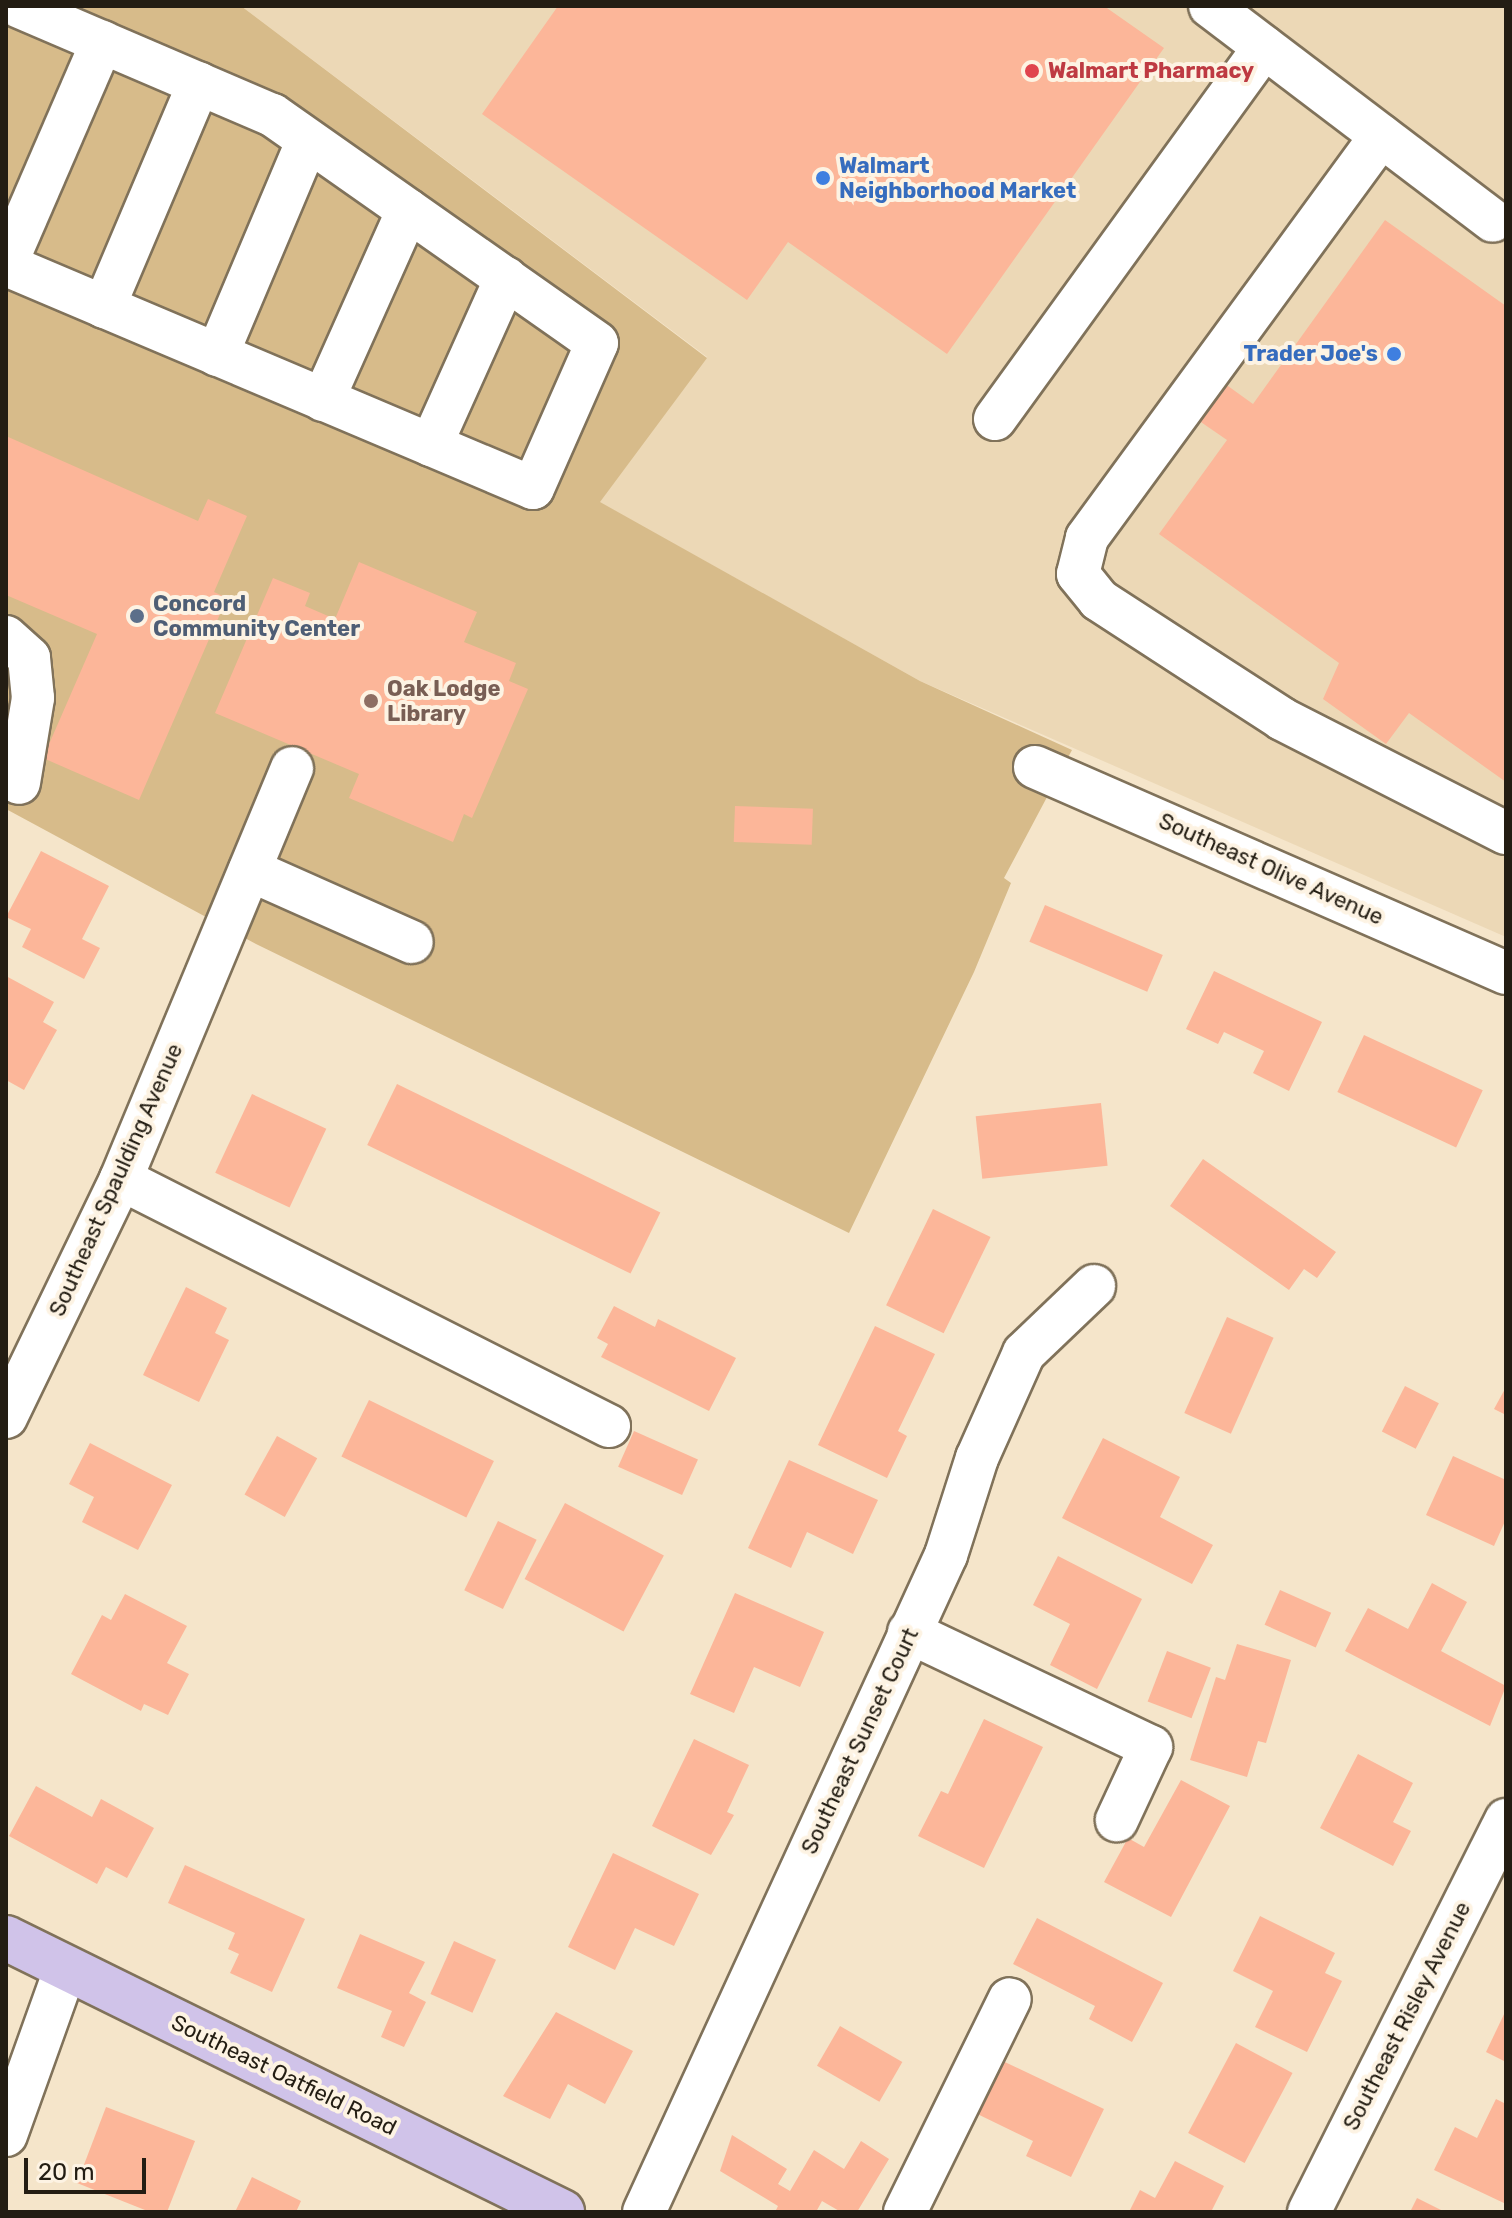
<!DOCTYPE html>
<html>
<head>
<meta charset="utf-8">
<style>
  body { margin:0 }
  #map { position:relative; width:1512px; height:2218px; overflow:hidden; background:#f5e5ca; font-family:Rubik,sans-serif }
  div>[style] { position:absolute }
  .built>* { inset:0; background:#ecd8b6 }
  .green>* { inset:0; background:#d7bb8a }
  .building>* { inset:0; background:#fcb699; transform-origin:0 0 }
  .roads { filter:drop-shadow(2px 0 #80725a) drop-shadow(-2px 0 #80725a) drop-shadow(0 2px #80725a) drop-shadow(0 -2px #80725a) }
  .minor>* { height:42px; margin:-21px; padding:0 21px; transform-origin:21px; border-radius:21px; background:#fff }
  .major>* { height:44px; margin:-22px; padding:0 22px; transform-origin:22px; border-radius:22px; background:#d0c3e9 }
  .dots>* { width:22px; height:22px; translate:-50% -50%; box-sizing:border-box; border:4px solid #fdf3e3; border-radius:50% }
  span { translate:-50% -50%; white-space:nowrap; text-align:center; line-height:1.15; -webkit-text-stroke:8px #fdf3e3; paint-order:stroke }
  .health-label { font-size:22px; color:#be3a42; font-weight:700 }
  .left { translate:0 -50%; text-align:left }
  .shop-label { font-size:22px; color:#366cbe; font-weight:700 }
  .right { translate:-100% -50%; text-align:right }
  .service-label { font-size:22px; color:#4e5e75; font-weight:700 }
  .education-label { font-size:22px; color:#785e54; font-weight:700 }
  .street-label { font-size:22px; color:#231d13 }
  .frame { position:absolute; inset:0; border:8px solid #231d13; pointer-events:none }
  .scale { position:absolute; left:24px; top:2158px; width:122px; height:36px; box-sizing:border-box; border:4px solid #231d13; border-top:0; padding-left:10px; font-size:24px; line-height:28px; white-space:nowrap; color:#231d13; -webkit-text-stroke:6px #fdf3e3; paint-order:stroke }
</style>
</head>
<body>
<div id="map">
  <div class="built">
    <div style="clip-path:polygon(241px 6px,1506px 6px,1506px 937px,920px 681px,599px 502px,707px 357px)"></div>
  </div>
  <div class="green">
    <div style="clip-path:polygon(6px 6px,241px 6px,707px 358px,600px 502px,920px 681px,1072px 750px,1004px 878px,1011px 883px,974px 972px,849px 1233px,256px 944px,6px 809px)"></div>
  </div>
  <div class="building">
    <div style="clip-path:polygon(558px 6px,1104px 6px,1164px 48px,947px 354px,788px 242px,747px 300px,482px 114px)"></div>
    <div style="clip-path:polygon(1385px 220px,1506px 306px,1506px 782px,1409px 713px,1386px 744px,1323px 699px,1339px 663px,1159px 534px,1227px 440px,1195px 418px,1221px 381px,1253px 404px)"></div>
    <div style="clip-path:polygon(6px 436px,198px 521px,208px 499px,247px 516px,214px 592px,227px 598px,139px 800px,43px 758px,97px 634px,6px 595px)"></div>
    <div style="clip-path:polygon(359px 562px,477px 612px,464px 642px,516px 663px,509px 681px,528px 689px,472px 818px,464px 814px,453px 842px,349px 798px,359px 774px,215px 713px,273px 578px,310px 593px,305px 606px,335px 619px)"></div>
    <div style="left:735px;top:806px;width:78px;height:36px;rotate:2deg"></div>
    <div style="clip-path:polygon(41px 851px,109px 886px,82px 939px,100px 948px,84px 979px,22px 947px,31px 929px,6px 917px)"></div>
    <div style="left:1045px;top:905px;width:128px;height:40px;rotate:23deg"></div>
    <div style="clip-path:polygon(1214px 971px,1322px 1022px,1289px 1091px,1253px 1073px,1264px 1051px,1224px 1032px,1218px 1044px,1186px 1029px)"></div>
    <div style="clip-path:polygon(6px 976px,54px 1002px,43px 1022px,57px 1030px,24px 1090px,6px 1080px)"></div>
    <div style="left:1364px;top:1035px;width:131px;height:63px;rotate:25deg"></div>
    <div style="left:397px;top:1084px;width:293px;height:68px;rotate:26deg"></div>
    <div style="left:252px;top:1094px;width:82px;height:87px;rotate:25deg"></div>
    <div style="left:1101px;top:1103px;width:63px;height:126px;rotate:84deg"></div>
    <div style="clip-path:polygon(1203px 1159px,1336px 1252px,1317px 1278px,1304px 1269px,1289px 1290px,1170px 1206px)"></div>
    <div style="left:933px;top:1209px;width:64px;height:107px;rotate:26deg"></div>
    <div style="clip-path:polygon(186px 1287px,227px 1308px,215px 1333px,229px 1340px,199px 1402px,143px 1375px)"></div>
    <div style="clip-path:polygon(614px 1306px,655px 1327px,658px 1319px,736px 1358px,709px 1411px,601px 1357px,608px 1344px,597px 1338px)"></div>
    <div style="left:1227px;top:1317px;width:51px;height:105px;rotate:24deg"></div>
    <div style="clip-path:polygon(875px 1326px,935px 1354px,898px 1431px,907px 1436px,887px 1478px,818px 1445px)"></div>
    <div style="left:1405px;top:1386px;width:38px;height:51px;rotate:27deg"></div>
    <div style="clip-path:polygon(1506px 1387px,1506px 1415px,1494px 1409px)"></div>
    <div style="left:369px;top:1400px;width:139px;height:63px;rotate:26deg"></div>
    <div style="left:634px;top:1431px;width:70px;height:39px;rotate:24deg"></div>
    <div style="left:277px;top:1436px;width:46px;height:67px;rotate:29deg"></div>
    <div style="clip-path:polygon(1103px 1438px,1180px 1477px,1160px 1517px,1213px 1545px,1192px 1584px,1062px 1518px)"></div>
    <div style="clip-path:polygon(90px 1443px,172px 1485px,138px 1550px,82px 1522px,94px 1497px,69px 1484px)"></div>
    <div style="clip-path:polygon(1453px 1456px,1506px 1480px,1506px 1519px,1494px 1546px,1426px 1515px)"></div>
    <div style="clip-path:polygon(789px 1460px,878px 1500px,853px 1554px,807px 1532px,791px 1568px,748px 1548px)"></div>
    <div style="left:565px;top:1503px;width:112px;height:86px;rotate:28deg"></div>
    <div style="left:498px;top:1521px;width:43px;height:77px;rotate:26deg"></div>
    <div style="clip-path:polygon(1058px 1556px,1142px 1599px,1097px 1689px,1050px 1665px,1070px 1624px,1033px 1605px)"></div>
    <div style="clip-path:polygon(1432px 1583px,1467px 1602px,1441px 1651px,1506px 1686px,1490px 1726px,1345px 1651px,1368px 1608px,1408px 1629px)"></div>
    <div style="left:1280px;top:1590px;width:56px;height:38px;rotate:24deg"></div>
    <div style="clip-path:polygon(735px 1593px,824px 1632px,800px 1687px,754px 1667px,734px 1713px,690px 1694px)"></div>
    <div style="clip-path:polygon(125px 1594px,187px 1626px,167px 1663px,189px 1674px,168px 1715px,144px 1704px,141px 1711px,71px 1674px,102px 1615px,111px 1620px)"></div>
    <div style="clip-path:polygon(1237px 1644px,1291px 1660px,1266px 1743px,1258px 1741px,1247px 1777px,1190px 1760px,1216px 1677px,1225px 1680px)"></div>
    <div style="left:1167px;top:1651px;width:47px;height:54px;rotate:21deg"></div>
    <div style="clip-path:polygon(984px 1719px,1043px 1747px,984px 1868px,918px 1836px,941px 1791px,948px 1794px)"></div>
    <div style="clip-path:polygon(694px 1739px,749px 1765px,727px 1812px,734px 1815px,711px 1855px,652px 1826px)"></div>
    <div style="clip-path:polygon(1358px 1754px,1413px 1783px,1393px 1822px,1411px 1831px,1393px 1866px,1320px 1828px)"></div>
    <div style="clip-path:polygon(1181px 1780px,1230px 1806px,1171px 1917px,1104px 1882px,1128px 1838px,1144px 1847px)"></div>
    <div style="clip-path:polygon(36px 1786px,92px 1817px,101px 1799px,154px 1828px,127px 1878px,106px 1867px,97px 1884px,9px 1836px)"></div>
    <div style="clip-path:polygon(613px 1853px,699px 1894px,674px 1946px,635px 1928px,615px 1970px,568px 1947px)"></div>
    <div style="clip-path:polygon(185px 1865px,305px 1919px,272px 1992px,230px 1973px,239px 1954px,228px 1949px,235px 1933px,168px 1903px)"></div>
    <div style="clip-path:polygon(1260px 1916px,1335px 1953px,1325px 1973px,1342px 1981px,1307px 2052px,1255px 2027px,1273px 1991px,1233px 1971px)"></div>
    <div style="clip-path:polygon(1037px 1918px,1163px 1983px,1132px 2042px,1089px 2019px,1095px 2006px,1013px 1964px)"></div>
    <div style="clip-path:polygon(360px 1934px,425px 1962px,409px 1993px,426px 2002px,404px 2047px,381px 2037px,392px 2011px,337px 1988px)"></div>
    <div style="left:454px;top:1941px;width:46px;height:58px;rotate:24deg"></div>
    <div style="clip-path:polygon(1506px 2010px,1506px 2062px,1486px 2052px)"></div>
    <div style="clip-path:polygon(556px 2012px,633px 2051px,605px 2104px,568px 2084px,550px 2119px,503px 2096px)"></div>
    <div style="left:840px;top:2026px;width:72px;height:46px;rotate:30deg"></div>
    <div style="left:1236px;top:2043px;width:64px;height:102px;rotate:28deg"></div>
    <div style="clip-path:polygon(990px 2055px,1104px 2109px,1071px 2177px,1026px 2156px,1033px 2141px,965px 2108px)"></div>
    <div style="clip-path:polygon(1496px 2099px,1506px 2104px,1506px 2204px,1434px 2170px,1455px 2127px,1477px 2138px)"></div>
    <div style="clip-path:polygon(106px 2107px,195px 2141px,167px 2212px,150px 2212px,77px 2183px)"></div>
    <div style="clip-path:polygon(732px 2135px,787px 2169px,778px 2184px,790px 2191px,814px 2150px,844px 2169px,861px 2141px,889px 2159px,857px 2212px,841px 2212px,822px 2201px,816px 2212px,775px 2212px,778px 2206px,720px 2171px)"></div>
    <div style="clip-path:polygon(1175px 2161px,1224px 2186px,1211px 2212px,1129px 2212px,1140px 2190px,1155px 2198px)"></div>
    <div style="clip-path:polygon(252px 2177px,301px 2201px,296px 2212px,235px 2212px)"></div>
    <div style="clip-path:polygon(1417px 2198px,1445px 2212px,1410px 2212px)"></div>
  </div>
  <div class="roads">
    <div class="minor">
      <div style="left:1210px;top:6px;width:355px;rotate:37.2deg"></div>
      <div style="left:1381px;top:136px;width:498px;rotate:126.2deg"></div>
      <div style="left:1087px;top:538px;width:37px;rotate:104deg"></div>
      <div style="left:1078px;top:574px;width:33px;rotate:51deg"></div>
      <div style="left:1099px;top:600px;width:218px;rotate:33deg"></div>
      <div style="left:1282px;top:719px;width:251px;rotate:27deg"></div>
      <div style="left:6px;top:264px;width:242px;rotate:-66.6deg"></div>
      <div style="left:6px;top:265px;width:572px;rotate:22.94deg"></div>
      <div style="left:533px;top:488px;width:158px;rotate:-66.2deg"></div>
      <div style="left:597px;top:343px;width:397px;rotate:-144.9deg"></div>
      <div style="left:272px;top:115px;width:276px;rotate:-156.8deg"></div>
      <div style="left:104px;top:307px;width:243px;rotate:-67deg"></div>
      <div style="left:217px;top:355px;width:233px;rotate:-67.1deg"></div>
      <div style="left:323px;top:400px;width:208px;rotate:-65.9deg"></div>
      <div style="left:995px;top:419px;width:459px;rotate:-54.1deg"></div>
      <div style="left:431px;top:445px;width:183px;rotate:-65.8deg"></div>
      <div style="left:6px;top:637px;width:31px;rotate:42deg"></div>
      <div style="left:29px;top:658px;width:40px;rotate:84.3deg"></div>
      <div style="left:33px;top:698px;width:86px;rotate:99.4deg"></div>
      <div style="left:1035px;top:767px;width:514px;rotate:23.62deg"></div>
      <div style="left:250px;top:870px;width:177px;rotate:24deg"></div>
      <div style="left:121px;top:1179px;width:547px;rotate:26.85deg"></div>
      <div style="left:6px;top:1417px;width:264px;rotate:-64.2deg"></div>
      <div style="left:121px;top:1179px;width:445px;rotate:-67.4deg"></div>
      <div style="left:909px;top:1632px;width:268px;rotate:25.4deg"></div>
      <div style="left:1151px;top:1747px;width:81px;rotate:115deg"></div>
      <div style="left:6px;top:2135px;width:178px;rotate:-70.3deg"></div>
      <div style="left:644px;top:2212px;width:723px;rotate:-65.31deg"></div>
      <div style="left:946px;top:1555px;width:102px;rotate:-72.3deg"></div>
      <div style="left:977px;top:1458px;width:115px;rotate:-65.9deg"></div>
      <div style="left:1024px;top:1353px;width:97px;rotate:-43.7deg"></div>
      <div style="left:905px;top:2212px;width:237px;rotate:-63.8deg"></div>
      <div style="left:1309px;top:2212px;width:439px;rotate:-63.3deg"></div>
    </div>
    <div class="major">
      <div style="left:6px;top:1938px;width:620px;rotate:26.23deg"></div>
    </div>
  </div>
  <div class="dots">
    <div style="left:1032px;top:71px;background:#e0444e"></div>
    <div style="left:823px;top:178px;background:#3f7fe0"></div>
    <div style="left:1394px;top:354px;background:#3f7fe0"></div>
    <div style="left:137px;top:616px;background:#5c6f8a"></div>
    <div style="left:371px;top:701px;background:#8d6e63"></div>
  </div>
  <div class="health-label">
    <span class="left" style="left:1048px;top:71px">Walmart Pharmacy</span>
  </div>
  <div class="shop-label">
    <span class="left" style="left:839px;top:178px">Walmart<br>Neighborhood Market</span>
    <span class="right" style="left:1378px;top:354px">Trader Joe's</span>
  </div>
  <div class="service-label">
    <span class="left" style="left:153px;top:616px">Concord<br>Community Center</span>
  </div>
  <div class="education-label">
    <span class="left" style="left:387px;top:701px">Oak Lodge<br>Library</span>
  </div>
  <div class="street-label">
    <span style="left:1271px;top:869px;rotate:24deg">Southeast Olive Avenue</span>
    <span style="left:116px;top:1180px;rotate:-66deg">Southeast Spaulding Avenue</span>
    <span style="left:860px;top:1741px;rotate:-65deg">Southeast Sunset Court</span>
    <span style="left:1407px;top:2016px;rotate:-63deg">Southeast Risley Avenue</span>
    <span style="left:284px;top:2075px;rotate:26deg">Southeast Oatfield Road</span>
  </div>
  <div class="frame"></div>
  <div class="scale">20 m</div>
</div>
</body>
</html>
